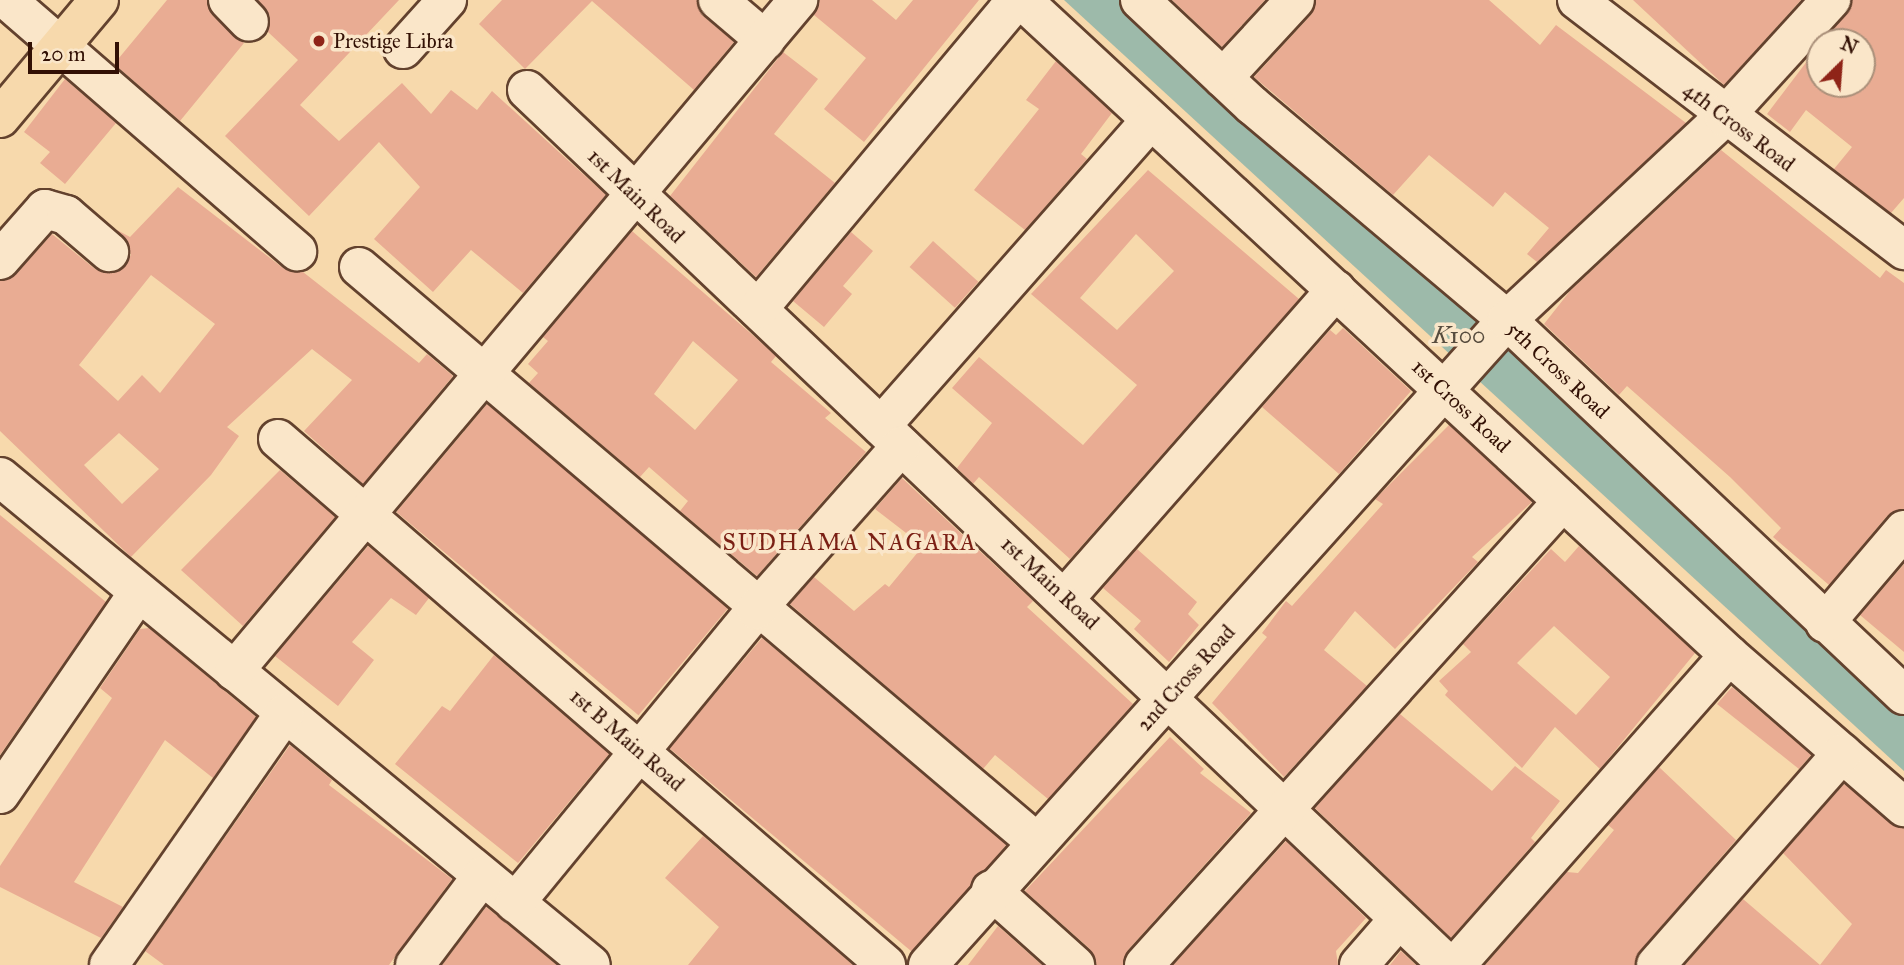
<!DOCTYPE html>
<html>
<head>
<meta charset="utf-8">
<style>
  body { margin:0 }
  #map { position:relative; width:1904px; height:965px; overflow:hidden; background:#f7d9ac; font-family:"IM FELL Great Primer",serif }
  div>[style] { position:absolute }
  .water>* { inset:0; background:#9dbaaa }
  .building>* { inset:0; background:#e9ac93; transform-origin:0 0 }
  .roads { filter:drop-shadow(2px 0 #63422e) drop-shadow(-2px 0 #63422e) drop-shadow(0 2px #63422e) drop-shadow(0 -2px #63422e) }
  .minor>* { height:38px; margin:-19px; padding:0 19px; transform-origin:19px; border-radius:19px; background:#fae6c9 }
  .major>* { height:38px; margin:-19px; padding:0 19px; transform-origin:19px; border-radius:19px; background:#f7d9ac }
  .dots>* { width:19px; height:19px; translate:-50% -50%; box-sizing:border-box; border:4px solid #fae6c9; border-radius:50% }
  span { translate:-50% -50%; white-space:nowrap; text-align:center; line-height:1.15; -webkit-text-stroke:7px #fae6c9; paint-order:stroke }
  .poi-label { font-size:21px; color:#321004 }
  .left { translate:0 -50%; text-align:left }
  .street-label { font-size:21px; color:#321004 }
  .water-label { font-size:23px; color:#574c3e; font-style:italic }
  .neighbourhood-label { font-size:23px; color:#7a1f14; letter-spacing:2px }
  .north { position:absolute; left:1806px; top:28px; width:70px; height:70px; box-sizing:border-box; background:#fae6c9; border:2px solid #aa907a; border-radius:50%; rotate:25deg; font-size:19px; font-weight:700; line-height:28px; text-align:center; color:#321004 }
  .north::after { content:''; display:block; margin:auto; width:24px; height:32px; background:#8f2418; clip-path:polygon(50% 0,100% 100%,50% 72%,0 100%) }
  .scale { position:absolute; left:28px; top:42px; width:91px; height:32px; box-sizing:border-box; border:4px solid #321004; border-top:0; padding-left:9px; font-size:21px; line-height:24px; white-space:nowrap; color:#321004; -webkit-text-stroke:5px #fae6c9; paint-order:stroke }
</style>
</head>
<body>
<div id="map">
  <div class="water">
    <div style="clip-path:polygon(1064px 0,1124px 0,1904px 705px,1904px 771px)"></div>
  </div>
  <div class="building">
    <div style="clip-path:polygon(167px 0,207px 0,212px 15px,244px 43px,180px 121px,114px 64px)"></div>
    <div style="clip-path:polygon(258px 0,399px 0,300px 105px,339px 141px,402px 83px,431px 114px,451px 90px,477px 110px,492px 91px,606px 195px,523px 293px,471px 250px,433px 292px,374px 239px,420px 187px,379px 142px,309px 216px,225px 136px,298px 60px,268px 32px,270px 16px)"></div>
    <div style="clip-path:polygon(502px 0,697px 0,702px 15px,734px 42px,694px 90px,592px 1px,525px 69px,479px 24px)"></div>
    <div style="clip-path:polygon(819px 0,872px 0,896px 20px,913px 0,979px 0,864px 142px,824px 109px,866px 58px,814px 15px)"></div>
    <div style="clip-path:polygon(1172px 0,1265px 0,1222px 47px)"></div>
    <div style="clip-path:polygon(1316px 0,1489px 0,1540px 45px,1556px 25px,1686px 123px,1537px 262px,1527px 254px,1549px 228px,1505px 192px,1493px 207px,1429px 155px,1393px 195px,1254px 77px,1311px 15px)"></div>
    <div style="clip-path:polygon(1633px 0,1801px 0,1724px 85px)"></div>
    <div style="clip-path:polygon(1852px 0,1904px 0,1904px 198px,1891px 213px,1834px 169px,1852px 147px,1806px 110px,1790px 132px,1767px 114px,1820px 44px,1820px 84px,1862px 84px,1862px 42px,1822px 42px)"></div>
    <div style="clip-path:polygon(783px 52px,818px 79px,774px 134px,835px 183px,756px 277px,670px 196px)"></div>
    <div style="clip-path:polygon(1056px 61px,1112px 113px,1081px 154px,1087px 159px,1025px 230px,974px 190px,1039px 109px,1026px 100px)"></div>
    <div style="clip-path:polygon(65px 79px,116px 123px,65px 184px,40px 163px,50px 152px,24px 132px)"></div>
    <div style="clip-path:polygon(1721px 150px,1880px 278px,1886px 270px,1904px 283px,1904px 509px,1887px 516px,1829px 585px,1773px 537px,1781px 528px,1730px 477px,1627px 386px,1619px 395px,1544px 324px,1570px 291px)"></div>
    <div style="clip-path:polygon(evenodd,1148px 170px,1299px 299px,1070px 559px,979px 477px,973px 484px,957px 468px,992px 423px,952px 388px,979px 357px,1083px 445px,1137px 385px,1031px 294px,1148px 170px,1136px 234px,1174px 271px,1117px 330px,1080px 298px,1136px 234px)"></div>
    <div style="clip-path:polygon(evenodd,178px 187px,283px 268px,303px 272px,419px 363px,427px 354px,453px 376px,363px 484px,304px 431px,352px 380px,312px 349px,227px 427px,239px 436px,211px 475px,131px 557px,0 431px,0 281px,16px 274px,52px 234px,95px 269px,117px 272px,131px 255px,117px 230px,130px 237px,178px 187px,151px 275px,215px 324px,160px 393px,142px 375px,118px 401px,79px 365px,151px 275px,178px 187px,119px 433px,159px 469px,122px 504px,84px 465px,119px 433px)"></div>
    <div style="clip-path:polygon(evenodd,632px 231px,755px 337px,776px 356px,771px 362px,831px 413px,825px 418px,866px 452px,757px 576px,680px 511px,688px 501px,649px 467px,640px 477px,529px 383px,538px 373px,528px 364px,548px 341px,543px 337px,632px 231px,693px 341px,738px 380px,695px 430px,654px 394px,693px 341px)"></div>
    <div style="clip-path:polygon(851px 232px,873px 251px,843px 286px,852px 294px,824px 327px,793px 301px)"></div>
    <div style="left:933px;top:241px;width:61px;height:35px;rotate:42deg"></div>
    <div style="clip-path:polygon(1343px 328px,1411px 391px,1339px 474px,1262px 407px,1330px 330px,1336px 335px)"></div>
    <div style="left:487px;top:404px;width:316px;height:141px;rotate:40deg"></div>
    <div style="clip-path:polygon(1449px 425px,1532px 502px,1472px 557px,1478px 562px,1395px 649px,1355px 611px,1324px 650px,1367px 686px,1284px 777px,1212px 703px,1267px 637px,1262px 633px,1286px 601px,1292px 606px,1383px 504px,1375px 499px)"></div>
    <div style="clip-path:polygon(280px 470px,335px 517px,243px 626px,181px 570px)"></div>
    <div style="clip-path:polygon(902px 478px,1033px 601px,1027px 607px,1133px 704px,1048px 799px,995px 755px,983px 769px,790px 604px,814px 577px,854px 611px,885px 584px,889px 587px,923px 546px,875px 509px)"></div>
    <div style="clip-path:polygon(0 515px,106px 602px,0 755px)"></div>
    <div style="clip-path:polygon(368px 546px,429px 598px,416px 615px,391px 598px,352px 642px,374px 660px,338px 706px,275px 656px)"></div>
    <div style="clip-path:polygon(evenodd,1579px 546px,1695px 653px,1600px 769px,1555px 727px,1522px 768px,1445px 695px,1448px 691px,1439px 681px,1471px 652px,1463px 644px,1551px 549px,1565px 562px,1579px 546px,1554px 626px,1610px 677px,1576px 715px,1517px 663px,1554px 626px)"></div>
    <div style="clip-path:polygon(1137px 549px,1197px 602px,1188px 614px,1199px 625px,1169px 662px,1134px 629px,1141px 621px,1103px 588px)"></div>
    <div style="clip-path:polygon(1904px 564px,1904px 652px,1860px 615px)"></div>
    <div style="clip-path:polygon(149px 628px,256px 717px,213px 778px,165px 740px,74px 882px,123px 907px,101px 938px,0 887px,0 866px,112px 698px,100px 688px,140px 629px)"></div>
    <div style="left:762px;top:638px;width:320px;height:144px;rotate:40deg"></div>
    <div style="clip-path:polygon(494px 655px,609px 754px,518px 863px,395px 764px,442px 706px,450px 711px)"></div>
    <div style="clip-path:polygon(1732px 687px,1811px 755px,1799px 769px,1717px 704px)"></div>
    <div style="clip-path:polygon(1400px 714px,1492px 791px,1515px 766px,1560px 801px,1531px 838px,1535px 842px,1451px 938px,1315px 808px)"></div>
    <div style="clip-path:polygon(1170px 737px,1204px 769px,1200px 773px,1251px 813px,1128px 950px,1123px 965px,1096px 965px,1090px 949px,1025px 891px)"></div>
    <div style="clip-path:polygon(290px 745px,332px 780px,329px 785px,452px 879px,389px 965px,164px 965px,145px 951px)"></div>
    <div style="clip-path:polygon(1659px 767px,1736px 840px,1640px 951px,1635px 965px,1485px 965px,1567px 872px,1578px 873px,1614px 830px,1608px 825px)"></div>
    <div style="clip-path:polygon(1844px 784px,1904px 828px,1904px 965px,1685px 965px,1743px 899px,1820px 965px,1852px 924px,1783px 853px)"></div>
    <div style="clip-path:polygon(703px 836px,853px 965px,688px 965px,719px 927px,665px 878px)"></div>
    <div style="clip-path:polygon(1286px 841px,1366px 918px,1336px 951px,1338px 965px,1173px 965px)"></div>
    <div style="clip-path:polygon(486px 907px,501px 919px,557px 965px,442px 965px)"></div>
    <div style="clip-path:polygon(998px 926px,1042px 965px,968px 965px)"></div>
    <div style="clip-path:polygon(1401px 951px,1416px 965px,1390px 965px)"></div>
  </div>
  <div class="roads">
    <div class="minor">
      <div style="left:7px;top:0;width:384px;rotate:40.9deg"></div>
      <div style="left:228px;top:0;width:30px;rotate:46deg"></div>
      <div style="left:718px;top:0;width:62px;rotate:40.4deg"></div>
      <div style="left:1022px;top:0;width:964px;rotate:42.81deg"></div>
      <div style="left:1729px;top:655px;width:232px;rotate:41deg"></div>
      <div style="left:1140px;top:0;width:154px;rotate:43.2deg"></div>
      <div style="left:1252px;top:105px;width:334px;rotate:40.1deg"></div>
      <div style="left:1507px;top:320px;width:546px;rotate:43.37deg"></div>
      <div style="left:1577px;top:0;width:412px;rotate:37.4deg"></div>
      <div style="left:403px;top:49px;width:66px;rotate:-48.1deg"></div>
      <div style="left:1223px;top:78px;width:106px;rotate:-47.3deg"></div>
      <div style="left:527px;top:90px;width:1270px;rotate:43.53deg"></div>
      <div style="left:0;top:260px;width:68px;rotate:-48.6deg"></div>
      <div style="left:45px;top:209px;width:22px;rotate:16deg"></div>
      <div style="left:66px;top:215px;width:57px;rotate:40.7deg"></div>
      <div style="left:359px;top:267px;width:888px;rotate:40.34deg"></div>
      <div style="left:758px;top:309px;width:403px;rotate:-50.1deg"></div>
      <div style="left:881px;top:426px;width:408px;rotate:-48.6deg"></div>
      <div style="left:278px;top:439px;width:804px;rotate:40.86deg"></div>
      <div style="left:0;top:477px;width:766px;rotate:39.55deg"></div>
      <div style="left:1066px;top:597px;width:409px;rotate:-48.7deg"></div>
      <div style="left:1825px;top:623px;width:122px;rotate:-49.7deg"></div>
      <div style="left:234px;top:671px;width:877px;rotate:-49.95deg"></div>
      <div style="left:0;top:794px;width:245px;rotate:-55.5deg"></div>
      <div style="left:991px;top:890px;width:113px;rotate:41.8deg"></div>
      <div style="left:515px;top:903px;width:379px;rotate:-50.6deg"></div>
      <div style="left:756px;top:610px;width:219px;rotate:-48.5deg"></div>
      <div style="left:109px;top:965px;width:307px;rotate:-55.1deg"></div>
      <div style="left:415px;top:965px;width:111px;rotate:-53deg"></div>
      <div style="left:928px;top:965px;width:867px;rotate:-48.09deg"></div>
      <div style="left:1507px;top:320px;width:297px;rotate:-43.1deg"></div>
      <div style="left:1724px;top:117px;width:159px;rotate:-47.6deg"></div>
      <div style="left:1144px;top:965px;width:625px;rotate:-47.92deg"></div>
      <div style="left:1359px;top:965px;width:60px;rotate:-49.1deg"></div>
      <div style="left:1456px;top:965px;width:413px;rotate:-48.6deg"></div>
      <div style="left:1656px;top:965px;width:282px;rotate:-48.7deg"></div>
    </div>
    <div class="major">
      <div style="left:0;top:118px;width:154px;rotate:-50deg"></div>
    </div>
  </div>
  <div class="dots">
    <div style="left:319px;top:41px;background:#8f2418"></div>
  </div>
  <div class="poi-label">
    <span class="left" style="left:333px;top:41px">Prestige Libra</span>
  </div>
  <div class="street-label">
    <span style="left:1739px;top:127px;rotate:37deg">4th Cross Road</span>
    <span style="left:636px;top:196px;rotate:44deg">1st Main Road</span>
    <span style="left:1558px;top:370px;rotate:43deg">5th Cross Road</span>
    <span style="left:1461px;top:406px;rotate:43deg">1st Cross Road</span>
    <span style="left:1050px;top:583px;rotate:43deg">1st Main Road</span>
    <span style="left:1186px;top:678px;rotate:-48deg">2nd Cross Road</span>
    <span style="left:627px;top:740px;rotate:41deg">1st B Main Road</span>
  </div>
  <div class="water-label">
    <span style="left:1459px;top:335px">K100</span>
  </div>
  <div class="neighbourhood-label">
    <span style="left:850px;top:542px">SUDHAMA NAGARA</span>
  </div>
  <div class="north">N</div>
  <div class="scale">20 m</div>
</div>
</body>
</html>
